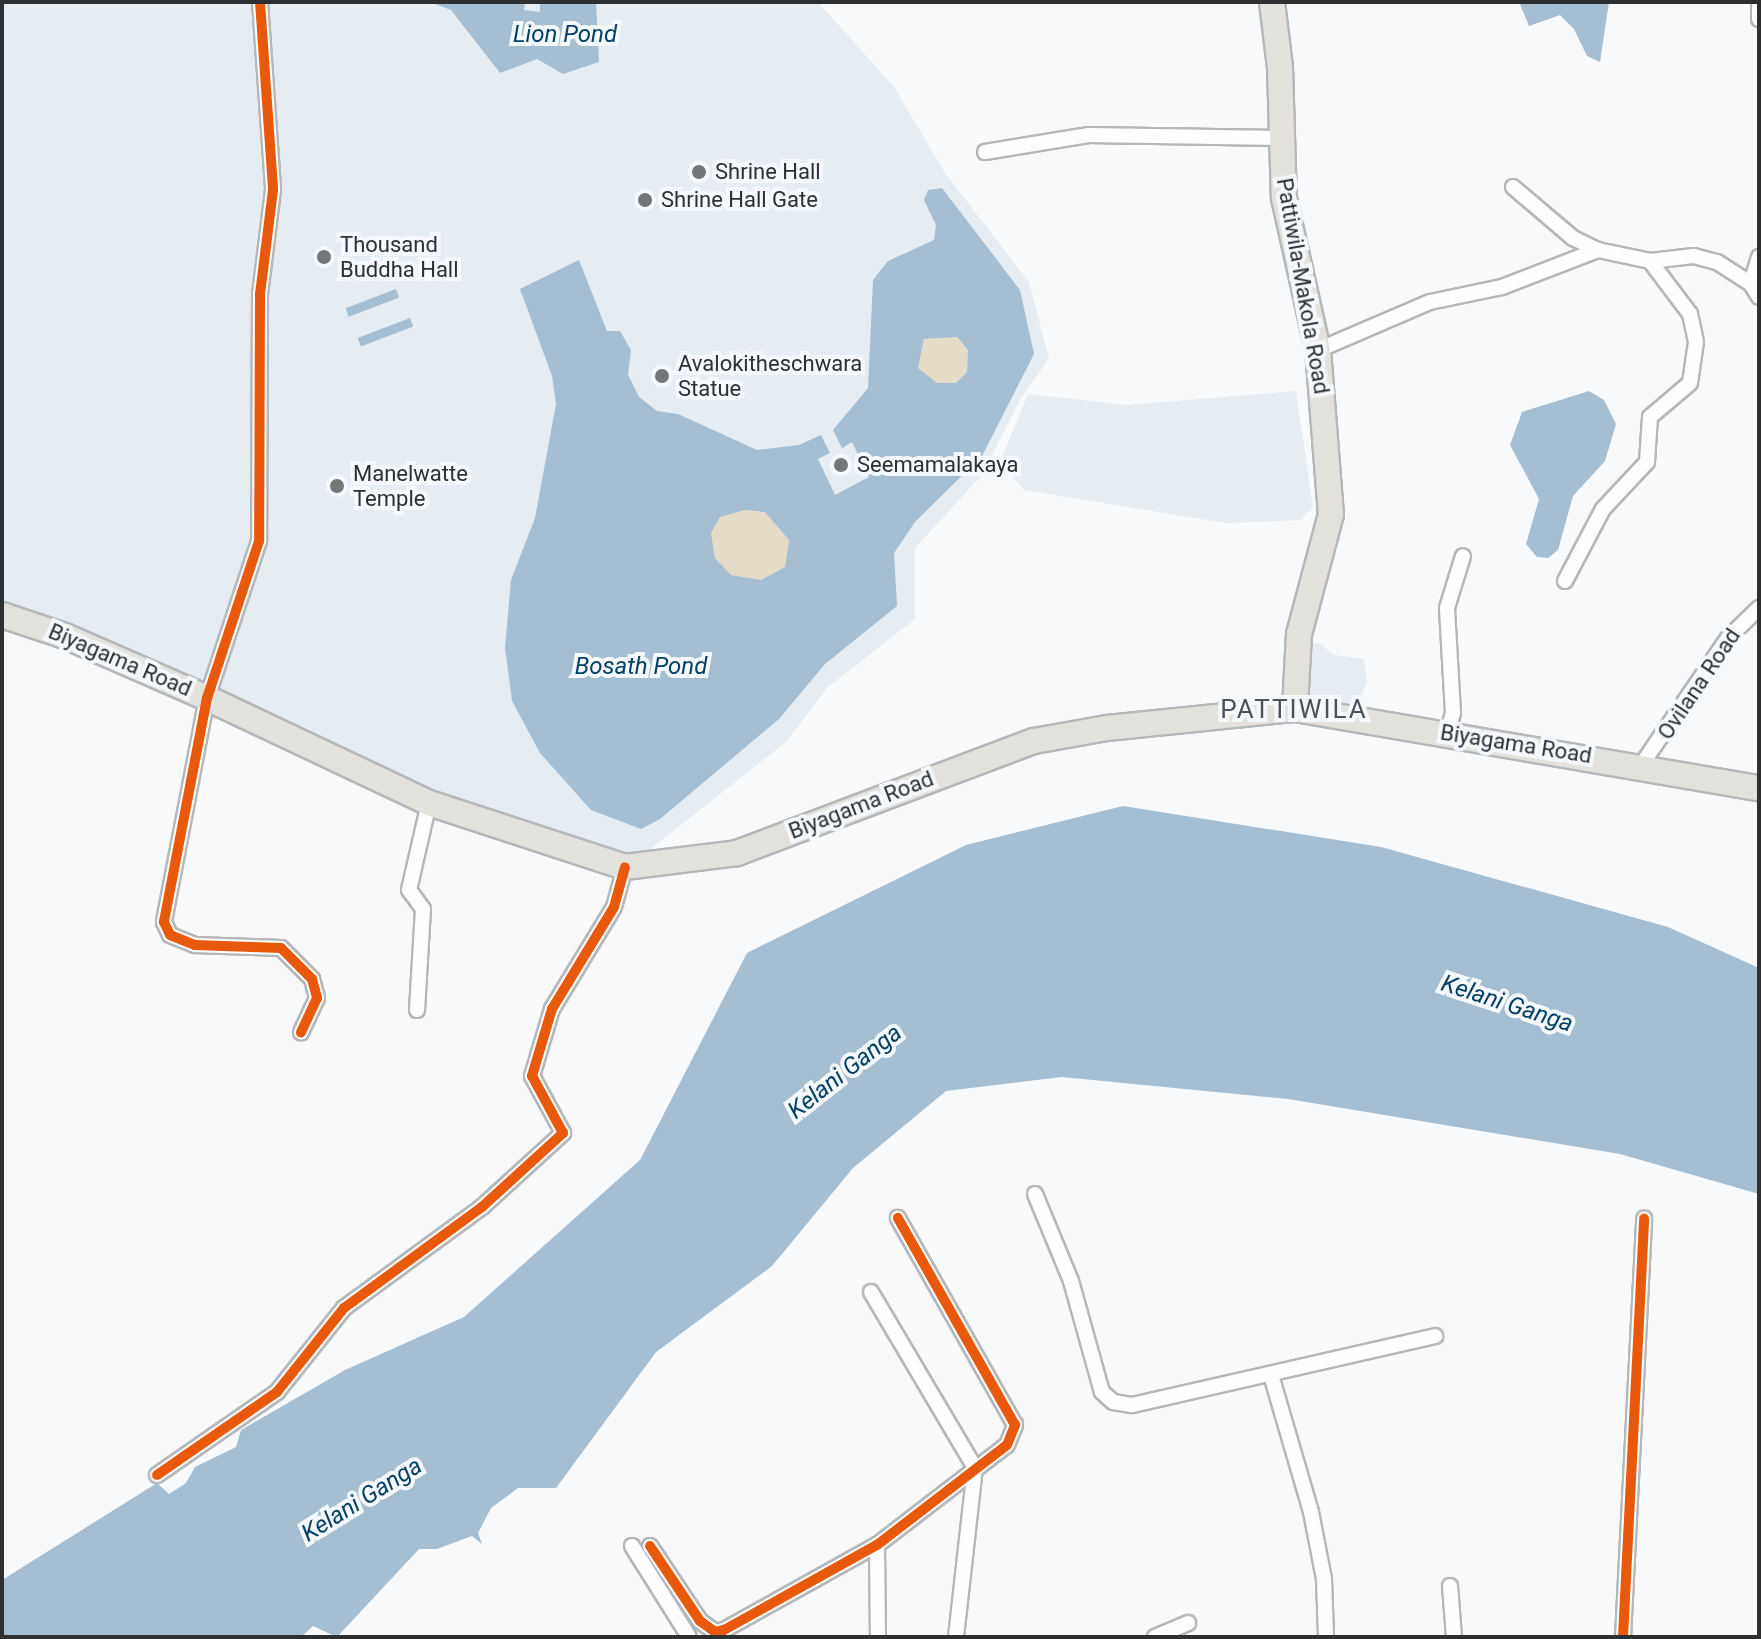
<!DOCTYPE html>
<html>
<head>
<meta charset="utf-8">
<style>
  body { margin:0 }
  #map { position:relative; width:1761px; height:1639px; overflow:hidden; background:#f7f9fb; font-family:Roboto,sans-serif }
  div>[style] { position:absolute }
  .built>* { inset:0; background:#e5ecf2 }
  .green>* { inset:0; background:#e4dcc7 }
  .water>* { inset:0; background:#a5bed2; transform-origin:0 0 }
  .roads { filter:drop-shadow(2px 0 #b6b7b9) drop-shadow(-2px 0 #b6b7b9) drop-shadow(0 2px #b6b7b9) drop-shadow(0 -2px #b6b7b9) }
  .street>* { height:14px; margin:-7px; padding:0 7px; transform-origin:7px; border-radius:7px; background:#fefefe }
  .primary>* { height:24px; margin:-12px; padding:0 12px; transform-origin:12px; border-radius:12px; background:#e4e2dc }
  .cycleway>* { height:10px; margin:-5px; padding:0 5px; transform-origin:5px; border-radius:5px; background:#e8590c }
  .dots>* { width:22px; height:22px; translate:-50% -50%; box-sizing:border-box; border:4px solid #f5f9fd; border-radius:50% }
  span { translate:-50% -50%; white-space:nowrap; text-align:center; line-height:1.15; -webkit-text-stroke:8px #f5f9fd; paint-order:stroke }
  .poi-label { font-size:22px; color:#2d2f30 }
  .left { translate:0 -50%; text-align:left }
  .street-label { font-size:22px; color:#2d2f30 }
  .water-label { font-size:24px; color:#024066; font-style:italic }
  .quarter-label { font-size:26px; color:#4f5255; letter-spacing:2px }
  .frame { position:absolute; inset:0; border:4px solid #2d2f30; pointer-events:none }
</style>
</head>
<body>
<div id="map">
  <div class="built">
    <div style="clip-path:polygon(2px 2px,818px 2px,894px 87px,945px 173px,1029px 282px,1049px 358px,1020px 400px,981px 476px,915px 548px,915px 619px,828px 687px,786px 742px,640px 857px,581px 850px,431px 798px,2px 610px)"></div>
    <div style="clip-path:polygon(1296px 391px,1313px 507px,1300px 520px,1226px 523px,1024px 490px,1000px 462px,1028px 394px,1127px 405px)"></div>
    <div style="clip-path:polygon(1320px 643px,1333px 655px,1364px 659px,1367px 681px,1356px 711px,1310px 706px,1312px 644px)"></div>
  </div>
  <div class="green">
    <div style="clip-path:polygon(956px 337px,968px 350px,967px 372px,956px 383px,937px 383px,918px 368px,924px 339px)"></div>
    <div style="clip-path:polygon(745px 510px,765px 512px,789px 540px,785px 567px,761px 580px,731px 575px,715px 558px,711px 533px,720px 517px)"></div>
  </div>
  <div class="water">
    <div style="clip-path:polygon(430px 2px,525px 2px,524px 10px,540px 12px,540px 2px,596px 2px,599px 62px,563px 74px,537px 59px,500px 73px,451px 10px)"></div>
    <div style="clip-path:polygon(1519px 2px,1609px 2px,1600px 62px,1587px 56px,1574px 29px,1560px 15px,1529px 26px)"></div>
    <div style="clip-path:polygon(evenodd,942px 188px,1020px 290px,1034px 354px,982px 456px,915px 522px,894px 553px,897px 606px,825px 664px,779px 719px,660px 819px,641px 829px,591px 810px,540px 753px,512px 701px,505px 648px,511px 580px,535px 518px,556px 404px,552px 376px,520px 289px,579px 260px,607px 331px,620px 331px,631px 350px,628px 375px,639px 397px,657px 411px,678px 414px,757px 450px,799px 445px,821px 435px,830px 453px,818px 459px,835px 495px,869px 477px,852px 442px,842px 448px,833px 430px,868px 388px,873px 280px,888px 261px,934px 240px,936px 225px,924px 200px,928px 190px,942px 188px,957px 337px,968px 350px,967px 372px,956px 383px,937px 383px,918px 368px,924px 339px,957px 337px,942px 188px,745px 510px,765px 512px,789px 540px,785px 567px,761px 580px,731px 575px,715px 558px,711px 533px,720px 517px,745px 510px)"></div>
    <div style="left:396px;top:289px;width:9px;height:54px;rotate:69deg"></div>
    <div style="left:410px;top:318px;width:9px;height:56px;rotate:69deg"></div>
    <div style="clip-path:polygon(1589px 391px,1604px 400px,1616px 424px,1605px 461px,1573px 496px,1558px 550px,1548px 558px,1537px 557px,1526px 544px,1539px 499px,1510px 445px,1522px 412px)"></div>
    <div style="clip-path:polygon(1123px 806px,1381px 847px,1668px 927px,1759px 968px,1759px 1194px,1620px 1154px,1288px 1099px,1062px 1077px,946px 1091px,853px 1168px,772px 1266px,656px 1352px,556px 1488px,518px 1488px,491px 1508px,478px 1533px,482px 1544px,472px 1536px,437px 1549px,419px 1549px,337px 1637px,313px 1626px,301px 1637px,2px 1637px,2px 1580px,157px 1483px,169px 1494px,186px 1483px,195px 1467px,236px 1447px,241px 1430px,345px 1370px,464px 1317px,640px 1160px,747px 953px,966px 845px)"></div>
  </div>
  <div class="roads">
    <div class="street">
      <div style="left:260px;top:2px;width:188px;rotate:86deg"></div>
      <div style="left:273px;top:190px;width:105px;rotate:97.1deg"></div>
      <div style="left:260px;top:294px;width:247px;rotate:90.2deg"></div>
      <div style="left:259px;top:541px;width:165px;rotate:108.3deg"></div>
      <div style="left:207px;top:698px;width:228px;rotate:100.9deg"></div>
      <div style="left:164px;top:922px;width:14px;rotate:65deg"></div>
      <div style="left:170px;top:935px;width:27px;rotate:22deg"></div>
      <div style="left:195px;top:945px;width:86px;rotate:2deg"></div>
      <div style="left:281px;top:948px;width:44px;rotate:45deg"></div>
      <div style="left:312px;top:979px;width:20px;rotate:75deg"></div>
      <div style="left:317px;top:998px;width:38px;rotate:115deg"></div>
      <div style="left:1759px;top:2px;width:17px;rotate:90deg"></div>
      <div style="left:985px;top:152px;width:105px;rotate:-9.3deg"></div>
      <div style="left:1089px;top:135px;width:192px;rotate:0.9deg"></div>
      <div style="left:1513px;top:187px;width:79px;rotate:40.4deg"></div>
      <div style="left:1573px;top:238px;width:28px;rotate:26deg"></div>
      <div style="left:1598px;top:250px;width:53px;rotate:11.9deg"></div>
      <div style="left:1650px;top:261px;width:44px;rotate:-6.5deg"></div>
      <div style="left:1694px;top:256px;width:24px;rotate:15deg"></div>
      <div style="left:1717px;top:262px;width:40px;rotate:32.9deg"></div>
      <div style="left:1759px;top:257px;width:28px;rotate:107deg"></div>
      <div style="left:1751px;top:284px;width:15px;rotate:58deg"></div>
      <div style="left:1318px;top:350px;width:122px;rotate:-23.2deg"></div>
      <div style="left:1430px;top:302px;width:74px;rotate:-11.8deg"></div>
      <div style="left:1502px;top:287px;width:103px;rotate:-21.1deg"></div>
      <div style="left:1565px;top:581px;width:81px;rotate:-62.2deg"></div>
      <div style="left:1603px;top:509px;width:64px;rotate:-46.9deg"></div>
      <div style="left:1647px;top:462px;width:45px;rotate:-86.2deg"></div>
      <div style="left:1650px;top:417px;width:52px;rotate:-40.4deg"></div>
      <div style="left:1690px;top:383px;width:41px;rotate:-81.7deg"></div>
      <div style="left:1696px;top:342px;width:29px;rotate:-102deg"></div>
      <div style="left:1690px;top:314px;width:66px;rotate:-127deg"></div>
      <div style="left:1447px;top:734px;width:22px;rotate:-74deg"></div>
      <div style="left:1453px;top:713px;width:105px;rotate:-93.3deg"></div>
      <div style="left:1447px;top:608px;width:54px;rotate:-72.9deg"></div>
      <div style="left:1642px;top:764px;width:153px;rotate:-55.7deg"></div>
      <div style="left:1728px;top:638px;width:43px;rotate:-44.1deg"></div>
      <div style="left:417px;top:1010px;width:101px;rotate:-86.6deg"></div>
      <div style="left:423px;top:909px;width:24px;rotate:-126deg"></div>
      <div style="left:409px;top:890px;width:89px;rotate:-77.1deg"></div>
      <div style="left:1035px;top:1194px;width:94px;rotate:67.5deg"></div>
      <div style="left:1071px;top:1281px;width:115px;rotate:74.4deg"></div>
      <div style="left:1102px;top:1392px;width:15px;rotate:42deg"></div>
      <div style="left:1113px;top:1402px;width:19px;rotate:9deg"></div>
      <div style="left:1132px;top:1405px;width:311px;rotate:-12.8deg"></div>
      <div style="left:871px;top:1292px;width:204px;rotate:59.4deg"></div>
      <div style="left:1271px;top:1375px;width:143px;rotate:73.7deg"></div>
      <div style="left:1311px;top:1512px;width:68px;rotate:79deg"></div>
      <div style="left:1324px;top:1579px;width:58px;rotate:88deg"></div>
      <div style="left:157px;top:1475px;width:146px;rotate:-34.7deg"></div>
      <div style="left:277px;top:1392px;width:107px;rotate:-51.4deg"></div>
      <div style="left:344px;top:1308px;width:171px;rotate:-36.2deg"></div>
      <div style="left:482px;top:1207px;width:110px;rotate:-42.4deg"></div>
      <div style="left:563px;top:1133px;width:65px;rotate:-118.5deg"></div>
      <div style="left:532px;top:1076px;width:70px;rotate:-73.4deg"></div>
      <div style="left:552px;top:1009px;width:119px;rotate:-58.7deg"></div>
      <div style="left:614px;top:907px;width:41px;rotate:-74.6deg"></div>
      <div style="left:877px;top:1545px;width:92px;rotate:89.4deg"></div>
      <div style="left:632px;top:1546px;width:107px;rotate:57.9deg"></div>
      <div style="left:650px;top:1546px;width:90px;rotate:56.3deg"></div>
      <div style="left:700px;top:1621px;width:19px;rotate:36deg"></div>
      <div style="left:715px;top:1632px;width:9px;rotate:-13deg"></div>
      <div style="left:724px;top:1630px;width:175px;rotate:-29.1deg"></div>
      <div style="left:877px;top:1545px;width:164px;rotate:-37.6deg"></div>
      <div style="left:1007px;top:1445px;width:22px;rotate:-68deg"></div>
      <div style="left:1015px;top:1425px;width:238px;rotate:-119.5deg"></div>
      <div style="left:1450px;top:1586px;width:51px;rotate:85.5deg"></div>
      <div style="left:956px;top:1637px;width:170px;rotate:-83.6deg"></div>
      <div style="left:1155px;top:1637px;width:36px;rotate:-23deg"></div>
      <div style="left:1623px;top:1637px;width:419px;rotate:-87.1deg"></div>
    </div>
    <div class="primary">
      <div style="left:1272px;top:2px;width:65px;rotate:83deg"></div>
      <div style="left:1280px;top:67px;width:131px;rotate:88.3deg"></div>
      <div style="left:1284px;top:198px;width:156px;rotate:77.4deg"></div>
      <div style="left:1318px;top:350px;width:165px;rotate:85.5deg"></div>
      <div style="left:1331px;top:514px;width:124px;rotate:104.9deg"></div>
      <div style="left:1299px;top:634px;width:75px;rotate:93.1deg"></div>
      <div style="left:2px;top:615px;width:66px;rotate:18.4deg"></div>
      <div style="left:65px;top:636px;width:155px;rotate:23.6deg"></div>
      <div style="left:207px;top:698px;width:246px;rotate:25.3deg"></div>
      <div style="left:429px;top:803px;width:206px;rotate:18.1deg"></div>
      <div style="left:625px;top:867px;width:113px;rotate:-7.1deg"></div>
      <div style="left:737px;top:853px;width:317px;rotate:-20.7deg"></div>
      <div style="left:1034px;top:741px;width:74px;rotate:-10.1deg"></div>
      <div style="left:1107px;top:728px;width:189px;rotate:-5.8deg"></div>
      <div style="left:1295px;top:709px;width:471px;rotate:9.7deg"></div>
    </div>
  </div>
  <div class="cycleway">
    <div style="left:260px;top:2px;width:188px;rotate:86deg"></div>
    <div style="left:273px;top:190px;width:105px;rotate:97.1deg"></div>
    <div style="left:260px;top:294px;width:247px;rotate:90.2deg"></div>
    <div style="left:259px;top:541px;width:165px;rotate:108.3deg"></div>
    <div style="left:207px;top:698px;width:228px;rotate:100.9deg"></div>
    <div style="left:164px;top:922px;width:14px;rotate:65deg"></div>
    <div style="left:170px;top:935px;width:27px;rotate:22deg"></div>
    <div style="left:195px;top:945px;width:86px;rotate:2deg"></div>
    <div style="left:281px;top:948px;width:44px;rotate:45deg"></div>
    <div style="left:312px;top:979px;width:20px;rotate:75deg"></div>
    <div style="left:317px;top:998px;width:38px;rotate:115deg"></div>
    <div style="left:157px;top:1475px;width:146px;rotate:-34.7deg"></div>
    <div style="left:277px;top:1392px;width:107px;rotate:-51.4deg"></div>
    <div style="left:344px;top:1308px;width:171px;rotate:-36.2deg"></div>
    <div style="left:482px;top:1207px;width:110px;rotate:-42.4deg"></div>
    <div style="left:563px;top:1133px;width:65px;rotate:-118.5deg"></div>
    <div style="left:532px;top:1076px;width:70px;rotate:-73.4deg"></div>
    <div style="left:552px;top:1009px;width:119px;rotate:-58.7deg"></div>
    <div style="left:614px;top:907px;width:41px;rotate:-74.6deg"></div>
    <div style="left:650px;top:1546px;width:90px;rotate:56.3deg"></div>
    <div style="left:700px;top:1621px;width:19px;rotate:36deg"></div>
    <div style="left:715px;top:1632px;width:9px;rotate:-13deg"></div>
    <div style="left:724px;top:1630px;width:175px;rotate:-29.1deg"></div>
    <div style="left:877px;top:1545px;width:164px;rotate:-37.6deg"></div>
    <div style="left:1007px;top:1445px;width:22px;rotate:-68deg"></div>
    <div style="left:1015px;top:1425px;width:238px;rotate:-119.5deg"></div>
    <div style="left:1623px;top:1637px;width:419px;rotate:-87.1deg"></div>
  </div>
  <div class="dots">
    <div style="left:699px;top:172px;background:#747677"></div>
    <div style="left:645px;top:200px;background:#747677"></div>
    <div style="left:324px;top:257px;background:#747677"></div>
    <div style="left:662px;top:376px;background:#747677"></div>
    <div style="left:841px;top:465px;background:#747677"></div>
    <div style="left:337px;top:486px;background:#747677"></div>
  </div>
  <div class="poi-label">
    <span class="left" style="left:715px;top:172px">Shrine Hall</span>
    <span class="left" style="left:661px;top:200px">Shrine Hall Gate</span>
    <span class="left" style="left:340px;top:257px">Thousand<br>Buddha Hall</span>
    <span class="left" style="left:678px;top:376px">Avalokitheschwara<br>Statue</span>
    <span class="left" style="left:857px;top:465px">Seemamalakaya</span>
    <span class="left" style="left:353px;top:486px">Manelwatte<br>Temple</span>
  </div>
  <div class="street-label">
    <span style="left:1303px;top:286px;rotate:80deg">Pattiwila-Makola Road</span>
    <span style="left:120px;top:660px;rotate:23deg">Biyagama Road</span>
    <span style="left:1699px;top:684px;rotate:-56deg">Ovilana Road</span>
    <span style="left:1516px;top:744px;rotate:9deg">Biyagama Road</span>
    <span style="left:861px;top:805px;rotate:-21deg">Biyagama Road</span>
  </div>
  <div class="water-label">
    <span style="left:565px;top:35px">Lion Pond</span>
    <span style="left:641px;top:667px">Bosath Pond</span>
    <span style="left:1507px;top:1004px;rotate:18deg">Kelani Ganga</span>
    <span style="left:845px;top:1072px;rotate:-38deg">Kelani Ganga</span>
    <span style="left:362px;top:1500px;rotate:-32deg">Kelani Ganga</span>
  </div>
  <div class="quarter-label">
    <span style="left:1294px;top:710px">PATTIWILA</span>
  </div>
  <div class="frame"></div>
</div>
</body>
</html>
